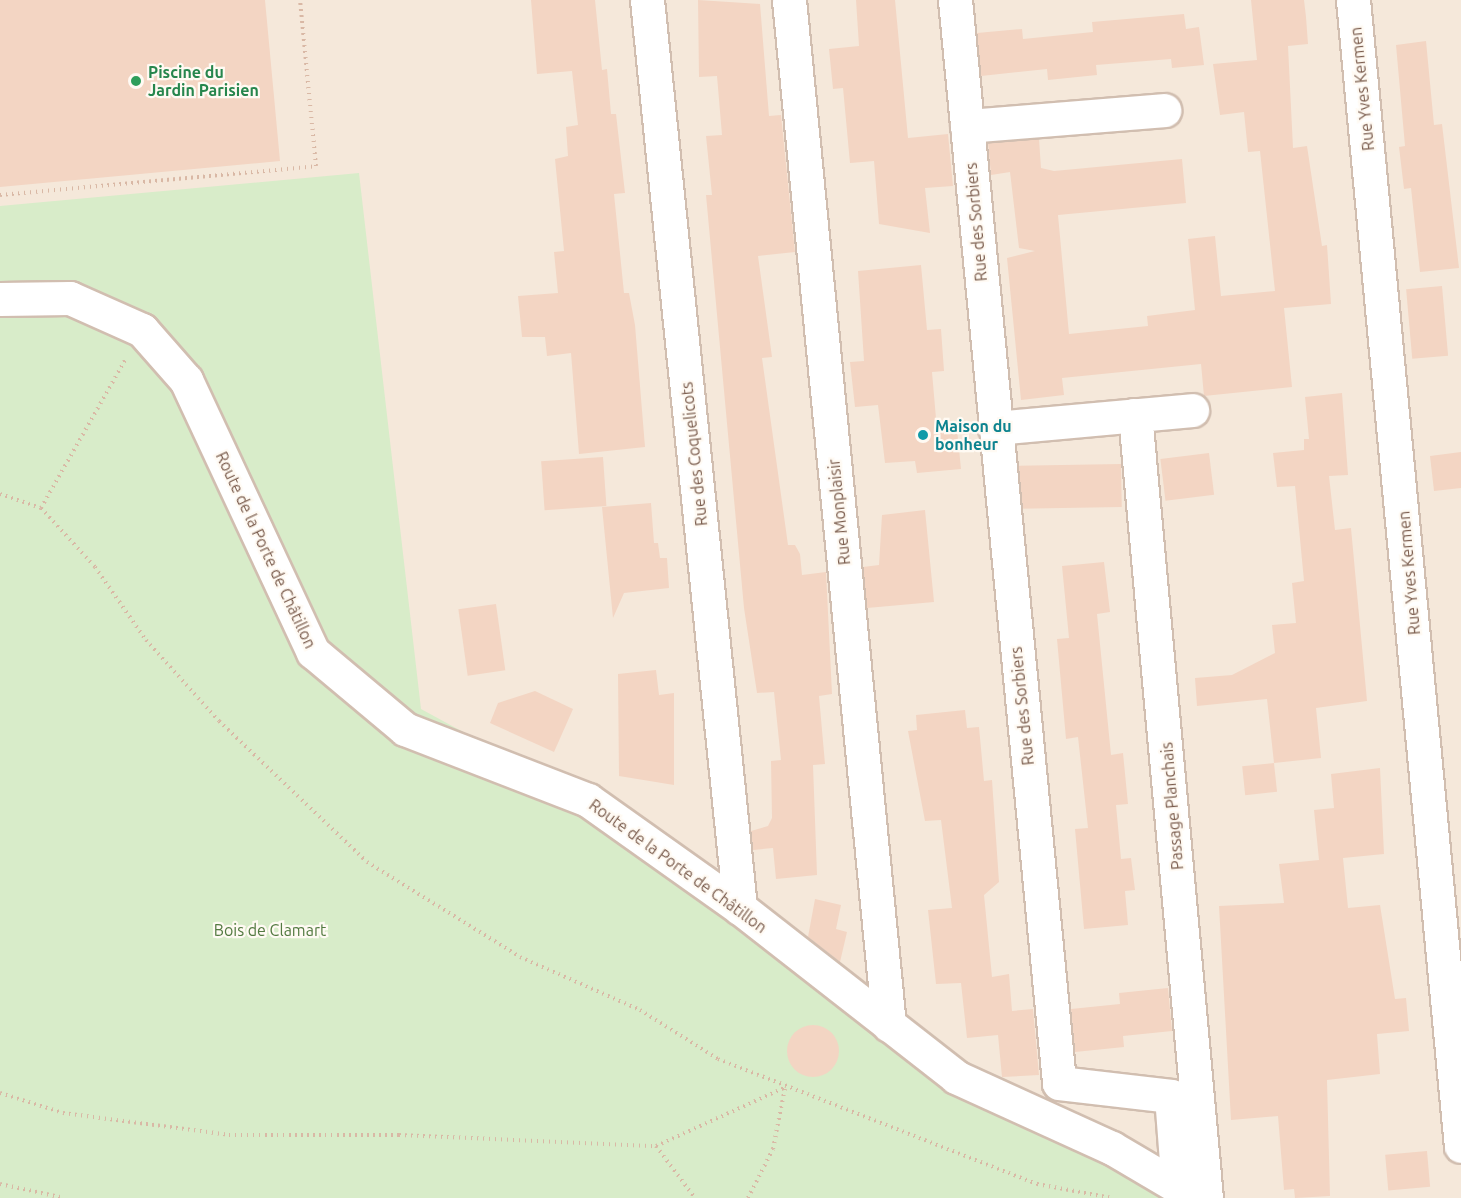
<!DOCTYPE html>
<html>
<head>
<meta charset="utf-8">
<style>
  body { margin:0 }
  #map { position:relative; width:1461px; height:1198px; overflow:hidden; background:#fdf6ec; font-family:Ubuntu,sans-serif }
  div>[style] { position:absolute }
  .residential>* { inset:0; background:#f5e8da; transform-origin:0 0 }
  .green>* { inset:0; background:#d8ecc9 }
  .building>* { inset:0; background:#f3d5c3; transform-origin:0 0 }
  .round { border-radius:50% }
  .path>* { height:4px; margin-top:-2px; transform-origin:0; background:repeating-linear-gradient(90deg,#d9b8a5 0 1.5px,transparent 0 6px) }
  .roads { filter:drop-shadow(2px 0 #d1beb0) drop-shadow(-2px 0 #d1beb0) drop-shadow(0 2px #d1beb0) drop-shadow(0 -2px #d1beb0) }
  .minor>* { height:33px; margin:-16.5px; padding:0 16.5px; transform-origin:16.5px; border-radius:16.5px; background:#fff }
  .dots>* { width:16px; height:16px; translate:-50% -50%; box-sizing:border-box; border:3px solid #fffaf3; border-radius:50% }
  span { translate:-50% -50%; white-space:nowrap; text-align:center; line-height:1.15; -webkit-text-stroke:4.5px #fffaf3; paint-order:stroke }
  .leisure-label { font-size:16px; color:#27864d; font-weight:700 }
  .left { translate:0 -50%; text-align:left }
  .street-label { font-size:16px; color:#7a5c4d }
  .culture-label { font-size:16px; color:#0d838f; font-weight:700 }
  .park-label { font-size:16px; color:#537a41 }
</style>
</head>
<body>
<div id="map">
  <div class="residential">
    <div style="left:0;top:0;width:1461px;height:1198px"></div>
  </div>
  <div class="green">
    <div style="clip-path:polygon(359px 173px,421px 709px,588px 800px,956px 1077px,1196px 1198px,0 1198px,0 206px)"></div>
  </div>
  <div class="building">
    <div style="clip-path:polygon(0 0,265px 0,280px 161px,0 187px)"></div>
    <div style="clip-path:polygon(531px 0,595px 0,602px 70px,607px 69px,611px 114px,616px 114px,625px 193px,614px 194px,624px 293px,629px 293px,635px 325px,645px 447px,579px 454px,571px 353px,547px 356px,545px 337px,522px 337px,518px 296px,558px 293px,554px 252px,564px 251px,555px 159px,568px 156px,566px 127px,578px 125px,572px 71px,537px 74px)"></div>
    <div style="clip-path:polygon(698px 0,760px 4px,769px 116px,781px 115px,795px 252px,758px 256px,772px 357px,762px 358px,788px 545px,795px 545px,800px 554px,802px 575px,826px 572px,832px 694px,819px 696px,825px 764px,813px 765px,817px 875px,776px 879px,773px 848px,753px 850px,751px 831px,768px 826px,772px 818px,771px 761px,781px 760px,774px 692px,757px 693px,744px 608px,706px 195px,712px 195px,706px 136px,722px 135px,717px 76px,699px 77px)"></div>
    <div style="clip-path:polygon(856px 0,895px 0,908px 138px,948px 134px,953px 186px,925px 188px,930px 233px,879px 224px,874px 161px,850px 163px,843px 88px,833px 89px,829px 49px,859px 46px)"></div>
    <div style="clip-path:polygon(1251px 0,1304px 0,1306px 17px,1308px 44px,1288px 46px,1293px 148px,1307px 146px,1322px 246px,1327px 245px,1331px 304px,1284px 308px,1292px 387px,1204px 396px,1201px 364px,1062px 378px,1064px 395px,1021px 400px,1007px 258px,1035px 251px,1019px 248px,1010px 172px,991px 175px,988px 143px,1039px 139px,1041px 168px,1054px 171px,1182px 159px,1186px 203px,1058px 215px,1069px 334px,1148px 326px,1147px 316px,1195px 310px,1188px 239px,1215px 236px,1221px 296px,1275px 291px,1260px 151px,1248px 152px,1244px 112px,1220px 115px,1213px 64px,1257px 60px)"></div>
    <div style="clip-path:polygon(1184px 14px,1186px 29px,1199px 27px,1204px 65px,1172px 68px,1171px 59px,1096px 65px,1097px 75px,1048px 80px,1047px 69px,981px 76px,977px 33px,1022px 29px,1023px 39px,1093px 32px,1092px 22px)"></div>
    <div style="clip-path:polygon(1426px 41px,1434px 125px,1442px 124px,1459px 268px,1420px 272px,1411px 188px,1404px 189px,1399px 147px,1405px 146px,1396px 45px)"></div>
    <div style="clip-path:polygon(921px 265px,927px 330px,941px 329px,944px 371px,932px 372px,937px 430px,957px 429px,961px 469px,917px 473px,915px 461px,885px 463px,878px 405px,855px 407px,850px 362px,864px 361px,858px 271px)"></div>
    <div style="left:1442px;top:286px;width:70px;height:36px;rotate:85deg"></div>
    <div style="clip-path:polygon(1342px 393px,1348px 475px,1329px 476px,1335px 530px,1351px 528px,1367px 701px,1316px 708px,1321px 758px,1274px 763px,1267px 699px,1197px 706px,1195px 678px,1232px 675px,1275px 653px,1272px 625px,1296px 623px,1292px 583px,1304px 581px,1295px 486px,1277px 487px,1273px 453px,1304px 450px,1304px 439px,1309px 439px,1305px 397px)"></div>
    <div style="clip-path:polygon(1461px 452px,1461px 488px,1434px 491px,1430px 456px)"></div>
    <div style="left:1209px;top:453px;width:42px;height:49px;rotate:83deg"></div>
    <div style="left:603px;top:457px;width:49px;height:62px;rotate:86deg"></div>
    <div style="left:1121px;top:464px;width:43px;height:103px;rotate:89deg"></div>
    <div style="clip-path:polygon(651px 503px,654px 543px,658px 543px,660px 558px,667px 558px,669px 588px,624px 593px,613px 618px,602px 507px)"></div>
    <div style="clip-path:polygon(925px 510px,934px 602px,867px 608px,863px 567px,879px 565px,882px 515px)"></div>
    <div style="clip-path:polygon(1104px 562px,1110px 612px,1097px 614px,1111px 755px,1123px 753px,1128px 804px,1116px 805px,1121px 859px,1131px 858px,1135px 890px,1125px 891px,1128px 925px,1084px 929px,1075px 829px,1088px 828px,1078px 737px,1066px 739px,1057px 639px,1069px 638px,1062px 566px)"></div>
    <div style="left:496px;top:604px;width:67px;height:38px;rotate:82deg"></div>
    <div style="clip-path:polygon(656px 670px,659px 695px,674px 693px,674px 785px,619px 776px,618px 674px)"></div>
    <div style="clip-path:polygon(535px 691px,573px 709px,554px 752px,490px 723px,498px 703px)"></div>
    <div style="clip-path:polygon(965px 710px,967px 728px,979px 727px,984px 781px,992px 780px,999px 882px,984px 895px,992px 977px,1009px 974px,1012px 1011px,1033px 1009px,1039px 1075px,1002px 1077px,998px 1035px,967px 1038px,961px 983px,936px 984px,928px 910px,952px 908px,941px 820px,925px 821px,908px 731px,917px 730px,916px 715px)"></div>
    <div style="left:1274px;top:763px;width:29px;height:32px;rotate:84deg"></div>
    <div style="clip-path:polygon(1380px 768px,1384px 854px,1343px 858px,1348px 908px,1380px 905px,1395px 999px,1406px 998px,1409px 1031px,1377px 1034px,1380px 1074px,1327px 1080px,1330px 1196px,1295px 1198px,1294px 1189px,1284px 1190px,1278px 1116px,1231px 1120px,1219px 906px,1284px 903px,1279px 864px,1319px 860px,1314px 810px,1334px 808px,1331px 774px)"></div>
    <div style="clip-path:polygon(815px 899px,841px 905px,836px 929px,847px 932px,840px 962px,808px 937px)"></div>
    <div style="clip-path:polygon(1168px 988px,1172px 1031px,1123px 1036px,1124px 1047px,1075px 1052px,1071px 1009px,1120px 1004px,1119px 993px)"></div>
    <div class="round" style="left:787px;top:1025px;width:52px;height:52px"></div>
    <div style="left:1427px;top:1151px;width:36px;height:42px;rotate:85deg"></div>
  </div>
  <div class="path">
    <div style="left:0;top:195px;width:317px;rotate:-5.2deg"></div>
    <div style="left:316px;top:166px;width:167px;rotate:-95.5deg"></div>
    <div style="left:0;top:494px;width:43px;rotate:18.9deg"></div>
    <div style="left:41px;top:508px;width:80px;rotate:47.5deg"></div>
    <div style="left:95px;top:567px;width:89px;rotate:55.1deg"></div>
    <div style="left:146px;top:640px;width:109px;rotate:48deg"></div>
    <div style="left:219px;top:721px;width:204px;rotate:43.6deg"></div>
    <div style="left:367px;top:862px;width:180px;rotate:31.8deg"></div>
    <div style="left:520px;top:957px;width:131px;rotate:23.8deg"></div>
    <div style="left:640px;top:1010px;width:92px;rotate:32.1deg"></div>
    <div style="left:718px;top:1059px;width:343px;rotate:21.4deg"></div>
    <div style="left:1037px;top:1184px;width:76px;rotate:10.6deg"></div>
    <div style="left:41px;top:508px;width:170px;rotate:-60.4deg"></div>
    <div style="left:0;top:1093px;width:66px;rotate:17.6deg"></div>
    <div style="left:63px;top:1113px;width:167px;rotate:7.5deg"></div>
    <div style="left:229px;top:1135px;width:170px"></div>
    <div style="left:399px;top:1135px;width:257px;rotate:2.5deg"></div>
    <div style="left:656px;top:1146px;width:141px;rotate:-24.4deg"></div>
    <div style="left:656px;top:1146px;width:65px;rotate:53.1deg"></div>
    <div style="left:0;top:1184px;width:66px;rotate:12.3deg"></div>
    <div style="left:748px;top:1198px;width:55px;rotate:-63deg"></div>
    <div style="left:773px;top:1149px;width:62px;rotate:-78.9deg"></div>
  </div>
  <div class="roads">
    <div class="minor">
      <div style="left:647px;top:0;width:913px;rotate:84.15deg"></div>
      <div style="left:789px;top:0;width:1030px;rotate:84.43deg"></div>
      <div style="left:955px;top:0;width:1088px;rotate:84.51deg"></div>
      <div style="left:1059px;top:1083px;width:113px;rotate:6.6deg"></div>
      <div style="left:1171px;top:1096px;width:91px;rotate:85.6deg"></div>
      <div style="left:1353px;top:0;width:1151px;rotate:84.62deg"></div>
      <div style="left:967px;top:126px;width:198px;rotate:-4.6deg"></div>
      <div style="left:0;top:299px;width:70px;rotate:-0.8deg"></div>
      <div style="left:70px;top:298px;width:79px;rotate:24deg"></div>
      <div style="left:142px;top:330px;width:67px;rotate:48.7deg"></div>
      <div style="left:186px;top:380px;width:300px;rotate:65deg"></div>
      <div style="left:313px;top:652px;width:120px;rotate:39.9deg"></div>
      <div style="left:405px;top:729px;width:196px;rotate:21.2deg"></div>
      <div style="left:588px;top:800px;width:186px;rotate:35.4deg"></div>
      <div style="left:740px;top:908px;width:274px;rotate:38deg"></div>
      <div style="left:956px;top:1077px;width:171px;rotate:24.5deg"></div>
      <div style="left:1112px;top:1148px;width:99px;rotate:30.5deg"></div>
      <div style="left:1135px;top:415px;width:786px;rotate:84.82deg"></div>
      <div style="left:995px;top:428px;width:198px;rotate:-5.2deg"></div>
    </div>
  </div>
  <div class="dots">
    <div style="left:136px;top:81px;background:#2e9e5b"></div>
    <div style="left:923px;top:435px;background:#0f9aa8"></div>
  </div>
  <div class="leisure-label">
    <span class="left" style="left:148px;top:81px">Piscine du<br>Jardin Parisien</span>
  </div>
  <div class="street-label">
    <span style="left:1362px;top:89px;rotate:-96deg">Rue Yves Kermen</span>
    <span style="left:976px;top:222px;rotate:-95deg">Rue des Sorbiers</span>
    <span style="left:694px;top:454px;rotate:-96deg">Rue des Coquelicots</span>
    <span style="left:839px;top:512px;rotate:-96deg">Rue Monplaisir</span>
    <span style="left:266px;top:550px;rotate:65deg">Route de la Porte de Châtillon</span>
    <span style="left:1409px;top:573px;rotate:-95deg">Rue Yves Kermen</span>
    <span style="left:1022px;top:706px;rotate:-96deg">Rue des Sorbiers</span>
    <span style="left:1172px;top:806px;rotate:-95deg">Passage Planchais</span>
    <span style="left:678px;top:866px;rotate:36deg">Route de la Porte de Châtillon</span>
  </div>
  <div class="culture-label">
    <span class="left" style="left:935px;top:435px">Maison du<br>bonheur</span>
  </div>
  <div class="park-label">
    <span style="left:270px;top:930px">Bois de Clamart</span>
  </div>
</div>
</body>
</html>
